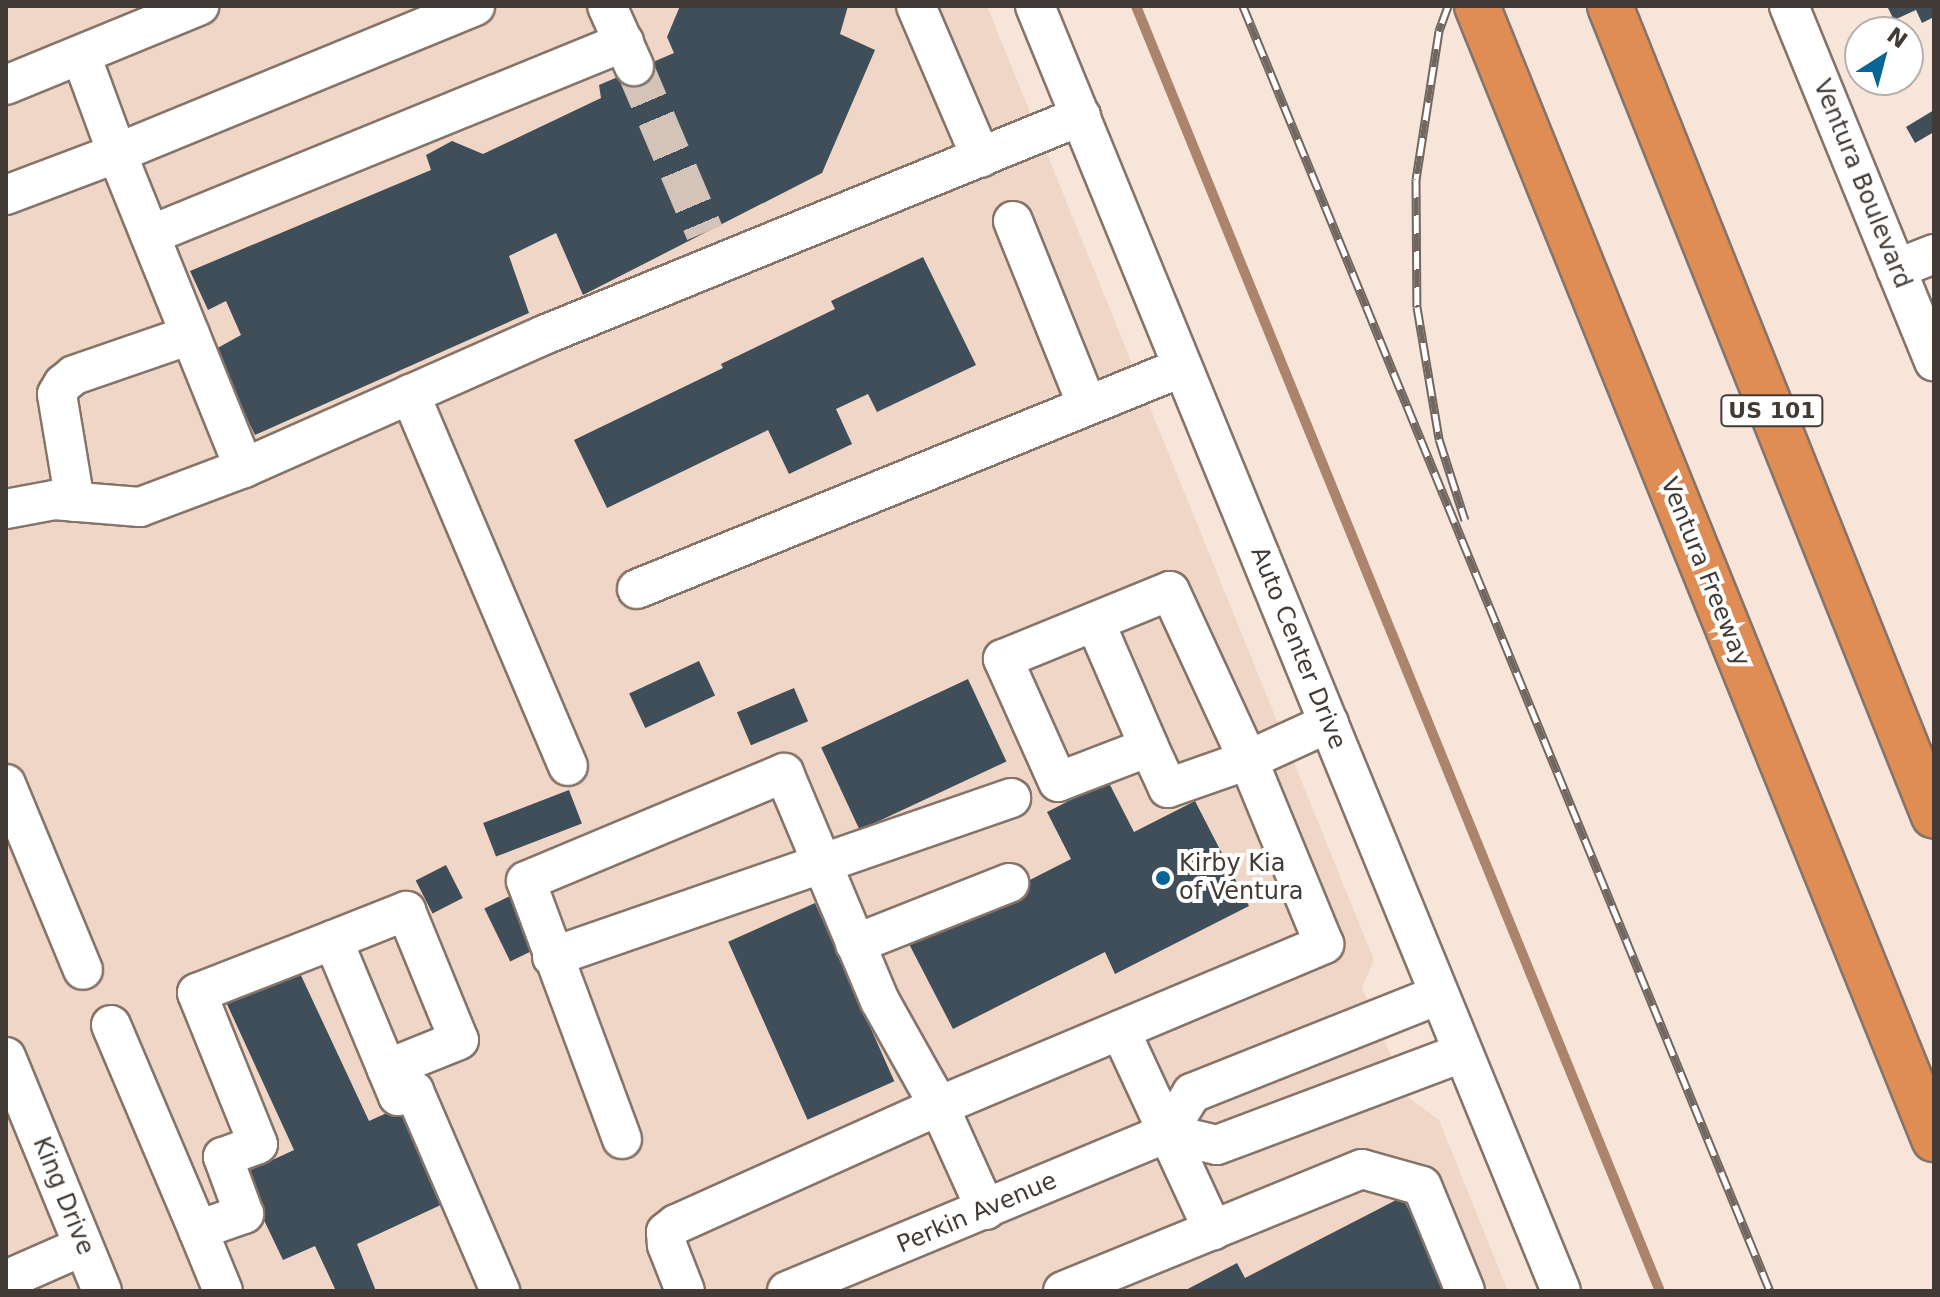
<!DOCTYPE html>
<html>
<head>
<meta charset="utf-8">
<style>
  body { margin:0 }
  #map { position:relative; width:1940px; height:1297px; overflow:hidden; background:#f8e5d9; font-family:"DejaVu Sans",sans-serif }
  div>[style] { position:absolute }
  .built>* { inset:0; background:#f0d6c6 }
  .stream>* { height:10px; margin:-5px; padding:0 5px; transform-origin:5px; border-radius:5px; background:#ac846b }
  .building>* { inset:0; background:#3f4e59; transform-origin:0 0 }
  .minor-tunnel>* { height:38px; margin-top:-19px; transform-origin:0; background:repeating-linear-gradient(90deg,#d4c3b8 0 38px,transparent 0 57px) }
  .roads { filter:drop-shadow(2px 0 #857469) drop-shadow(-2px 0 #857469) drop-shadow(0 2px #857469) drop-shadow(0 -2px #857469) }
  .minor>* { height:38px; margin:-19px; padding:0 19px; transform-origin:19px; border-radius:19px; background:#fff }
  .highway>* { height:44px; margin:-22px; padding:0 22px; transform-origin:22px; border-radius:22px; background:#df8d54 }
  .rail>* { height:9px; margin-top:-4.5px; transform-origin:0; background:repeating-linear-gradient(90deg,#fff 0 18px,#716760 0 36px); box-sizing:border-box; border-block:2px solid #716760 }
  .dots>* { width:22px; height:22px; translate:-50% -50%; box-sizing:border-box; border:4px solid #fff; border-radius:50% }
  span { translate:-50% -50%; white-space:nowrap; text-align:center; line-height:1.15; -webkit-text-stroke:8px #fff; paint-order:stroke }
  .shield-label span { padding:2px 6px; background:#fff; border:2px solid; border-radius:6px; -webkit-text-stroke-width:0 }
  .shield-label { font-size:22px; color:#423a35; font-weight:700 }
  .street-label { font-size:24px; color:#423a35 }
  .poi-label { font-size:24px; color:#423a35 }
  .left { translate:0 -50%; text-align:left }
  .frame { position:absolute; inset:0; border:8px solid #423a35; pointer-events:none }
  .north { position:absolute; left:1844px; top:16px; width:80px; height:80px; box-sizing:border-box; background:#fff; border:2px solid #b3b0ae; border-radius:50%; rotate:36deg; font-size:22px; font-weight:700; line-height:32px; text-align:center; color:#423a35 }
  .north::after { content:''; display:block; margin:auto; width:28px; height:36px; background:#096595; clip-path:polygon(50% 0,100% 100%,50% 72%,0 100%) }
</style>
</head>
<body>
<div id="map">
  <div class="built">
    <div style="clip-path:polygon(6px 6px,987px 6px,1374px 960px,1362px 987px,1408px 1097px,1439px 1120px,1508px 1291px,6px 1291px)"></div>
  </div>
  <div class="stream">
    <div style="left:1136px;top:6px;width:1388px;rotate:67.82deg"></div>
  </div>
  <div class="building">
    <div style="clip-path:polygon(680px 6px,848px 6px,840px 34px,875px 50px,822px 173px,583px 295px,556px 233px,509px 256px,529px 313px,255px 435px,214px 350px,241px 335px,226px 301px,208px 310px,190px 271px,431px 170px,426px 155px,452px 141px,483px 154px,601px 98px,599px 85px,674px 53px,667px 37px)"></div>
    <div style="clip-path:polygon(1887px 6px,1934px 6px,1934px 17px,1922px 23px,1916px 10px,1894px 20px)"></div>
    <div style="clip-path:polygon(1934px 110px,1934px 132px,1915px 143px,1906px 127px)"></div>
    <div style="clip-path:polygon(923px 257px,976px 365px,877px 412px,868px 394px,836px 409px,852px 444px,789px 474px,768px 430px,607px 508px,574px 440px,723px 368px,721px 364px,835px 309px,831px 301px)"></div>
    <div style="left:699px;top:661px;width:38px;height:77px;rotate:65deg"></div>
    <div style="left:968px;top:679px;width:91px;height:162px;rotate:65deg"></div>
    <div style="left:794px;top:688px;width:36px;height:62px;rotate:67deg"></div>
    <div style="clip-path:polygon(1108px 781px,1134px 832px,1195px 801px,1249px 906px,1115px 974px,1105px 952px,953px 1029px,908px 942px,1071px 859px,1047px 812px)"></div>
    <div style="left:569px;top:790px;width:36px;height:92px;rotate:69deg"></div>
    <div style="left:446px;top:865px;width:37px;height:34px;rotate:63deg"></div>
    <div style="left:514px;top:894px;width:59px;height:33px;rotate:64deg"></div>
    <div style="left:815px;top:903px;width:195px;height:95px;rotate:66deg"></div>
    <div style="clip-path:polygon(298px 969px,369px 1121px,400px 1107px,445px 1203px,357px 1244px,376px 1291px,336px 1291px,315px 1246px,283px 1260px,242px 1174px,294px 1150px,226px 1002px)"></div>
    <div style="clip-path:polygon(1402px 1197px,1451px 1291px,1184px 1291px,1237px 1263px,1245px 1278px)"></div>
  </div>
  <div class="minor-tunnel">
    <div style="left:634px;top:66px;width:181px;rotate:67deg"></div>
  </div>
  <div class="roads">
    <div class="minor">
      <div style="left:607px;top:6px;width:66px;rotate:65.8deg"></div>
      <div style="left:916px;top:6px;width:165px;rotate:66.8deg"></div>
      <div style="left:1035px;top:6px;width:1388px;rotate:67.74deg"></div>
      <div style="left:1789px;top:6px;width:384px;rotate:67.8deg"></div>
      <div style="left:6px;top:85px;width:209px;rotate:-22.3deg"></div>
      <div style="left:6px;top:195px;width:119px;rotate:-20.7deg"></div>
      <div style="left:117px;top:153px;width:104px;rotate:-110.2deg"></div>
      <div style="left:1013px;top:221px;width:198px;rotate:68.1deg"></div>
      <div style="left:150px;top:235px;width:512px;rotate:-22.15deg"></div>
      <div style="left:1896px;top:269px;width:41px;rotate:-21.5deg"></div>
      <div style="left:410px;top:394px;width:404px;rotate:67deg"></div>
      <div style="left:244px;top:468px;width:340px;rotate:-112deg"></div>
      <div style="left:117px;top:153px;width:387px;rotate:-22.3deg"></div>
      <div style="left:75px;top:502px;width:109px;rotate:-99.5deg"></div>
      <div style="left:57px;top:394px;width:12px;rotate:-59deg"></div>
      <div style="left:63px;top:384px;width:14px;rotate:-39deg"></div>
      <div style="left:74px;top:375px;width:123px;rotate:-19deg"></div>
      <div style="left:6px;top:509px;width:49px;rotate:-10.6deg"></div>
      <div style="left:54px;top:500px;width:86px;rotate:4.7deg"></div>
      <div style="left:140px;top:507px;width:111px;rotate:-20.6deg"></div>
      <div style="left:244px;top:468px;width:328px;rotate:-23.9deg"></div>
      <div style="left:544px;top:335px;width:580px;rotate:-22.19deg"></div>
      <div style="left:637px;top:589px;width:589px;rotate:-22.13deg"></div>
      <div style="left:1170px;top:591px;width:186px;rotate:65.2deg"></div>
      <div style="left:1248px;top:760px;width:85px;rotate:160.7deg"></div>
      <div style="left:1168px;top:788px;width:45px;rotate:-114.9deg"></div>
      <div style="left:1149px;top:747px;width:97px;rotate:159deg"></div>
      <div style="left:1058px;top:782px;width:135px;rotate:-114.1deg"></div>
      <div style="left:1003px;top:659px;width:180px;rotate:-22.2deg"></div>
      <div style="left:1095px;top:622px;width:136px;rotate:66.6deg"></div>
      <div style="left:6px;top:784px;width:201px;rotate:67.5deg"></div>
      <div style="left:333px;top:940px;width:79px;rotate:-21.7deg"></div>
      <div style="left:406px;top:911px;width:139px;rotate:67.7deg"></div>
      <div style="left:459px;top:1040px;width:78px;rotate:158.1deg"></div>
      <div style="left:855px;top:944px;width:166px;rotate:-21.6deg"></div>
      <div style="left:552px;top:957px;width:486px;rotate:-19.1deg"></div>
      <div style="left:111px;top:1025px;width:223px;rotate:67deg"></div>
      <div style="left:1120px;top:1030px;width:221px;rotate:65.1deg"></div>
      <div style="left:6px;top:1057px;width:253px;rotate:67.7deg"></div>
      <div style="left:1167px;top:1133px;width:51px;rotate:13.5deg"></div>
      <div style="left:1217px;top:1145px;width:262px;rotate:-20.6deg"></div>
      <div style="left:622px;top:1139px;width:275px;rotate:-110.4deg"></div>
      <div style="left:526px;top:881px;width:280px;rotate:-22.7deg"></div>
      <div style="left:784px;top:773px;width:247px;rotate:67.2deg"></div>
      <div style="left:880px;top:1001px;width:120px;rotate:60.7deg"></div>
      <div style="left:939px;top:1106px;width:288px;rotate:155.8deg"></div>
      <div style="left:676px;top:1224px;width:13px;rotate:141deg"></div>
      <div style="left:666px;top:1232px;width:13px;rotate:86deg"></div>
      <div style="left:667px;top:1245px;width:49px;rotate:68.6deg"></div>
      <div style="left:986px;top:1210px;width:114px;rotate:-114.3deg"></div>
      <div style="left:939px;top:1106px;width:418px;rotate:-22.8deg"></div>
      <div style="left:1324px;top:944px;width:199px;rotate:-112.4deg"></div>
      <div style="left:1248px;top:760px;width:89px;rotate:-24.6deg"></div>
      <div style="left:6px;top:1280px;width:84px;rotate:-23.8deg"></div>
      <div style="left:223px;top:1291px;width:66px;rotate:-112.3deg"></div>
      <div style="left:198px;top:1230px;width:49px;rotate:-19.2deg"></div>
      <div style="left:244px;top:1214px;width:61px;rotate:-110.2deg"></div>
      <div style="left:223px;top:1157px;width:37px;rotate:-20deg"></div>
      <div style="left:258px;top:1144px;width:163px;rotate:-112deg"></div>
      <div style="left:197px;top:993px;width:146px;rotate:-21.3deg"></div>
      <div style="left:333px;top:940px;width:169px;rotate:67.4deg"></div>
      <div style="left:398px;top:1096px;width:17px;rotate:-17deg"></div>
      <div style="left:414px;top:1091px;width:218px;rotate:66.7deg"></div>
      <div style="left:787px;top:1291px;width:412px;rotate:-22.6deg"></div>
      <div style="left:1167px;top:1133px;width:47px;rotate:-58deg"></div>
      <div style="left:1192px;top:1093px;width:265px;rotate:-21.7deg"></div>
      <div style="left:1063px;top:1291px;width:323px;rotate:-22.2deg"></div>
      <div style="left:1362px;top:1169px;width:62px;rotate:15.8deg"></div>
      <div style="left:1422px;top:1186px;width:113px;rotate:67.7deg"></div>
    </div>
    <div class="highway">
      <div style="left:1477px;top:6px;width:1222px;rotate:68.03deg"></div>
      <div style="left:1610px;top:6px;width:872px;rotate:68.2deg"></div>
    </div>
  </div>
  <div class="rail">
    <div style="left:1243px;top:6px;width:1389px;rotate:67.7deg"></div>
    <div style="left:1448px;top:6px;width:27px;rotate:110deg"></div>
    <div style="left:1439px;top:31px;width:150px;rotate:98.8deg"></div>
    <div style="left:1416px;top:179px;width:128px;rotate:89.6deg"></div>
    <div style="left:1417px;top:307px;width:134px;rotate:80.5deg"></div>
    <div style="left:1439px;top:439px;width:85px;rotate:72.2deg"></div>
  </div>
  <div class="dots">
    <div style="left:1163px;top:878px;background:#096595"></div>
  </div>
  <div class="shield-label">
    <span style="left:1772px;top:411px">US 101</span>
  </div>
  <div class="street-label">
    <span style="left:1862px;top:184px;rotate:68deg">Ventura Boulevard</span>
    <span style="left:1705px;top:572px;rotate:68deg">Ventura Freeway</span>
    <span style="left:1298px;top:648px;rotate:68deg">Auto Center Drive</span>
    <span style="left:63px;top:1196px;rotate:68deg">King Drive</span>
    <span style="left:977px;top:1213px;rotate:-23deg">Perkin Avenue</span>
  </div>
  <div class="poi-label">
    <span class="left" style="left:1179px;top:878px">Kirby Kia<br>of Ventura</span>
  </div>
  <div class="frame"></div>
  <div class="north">N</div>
</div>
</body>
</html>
